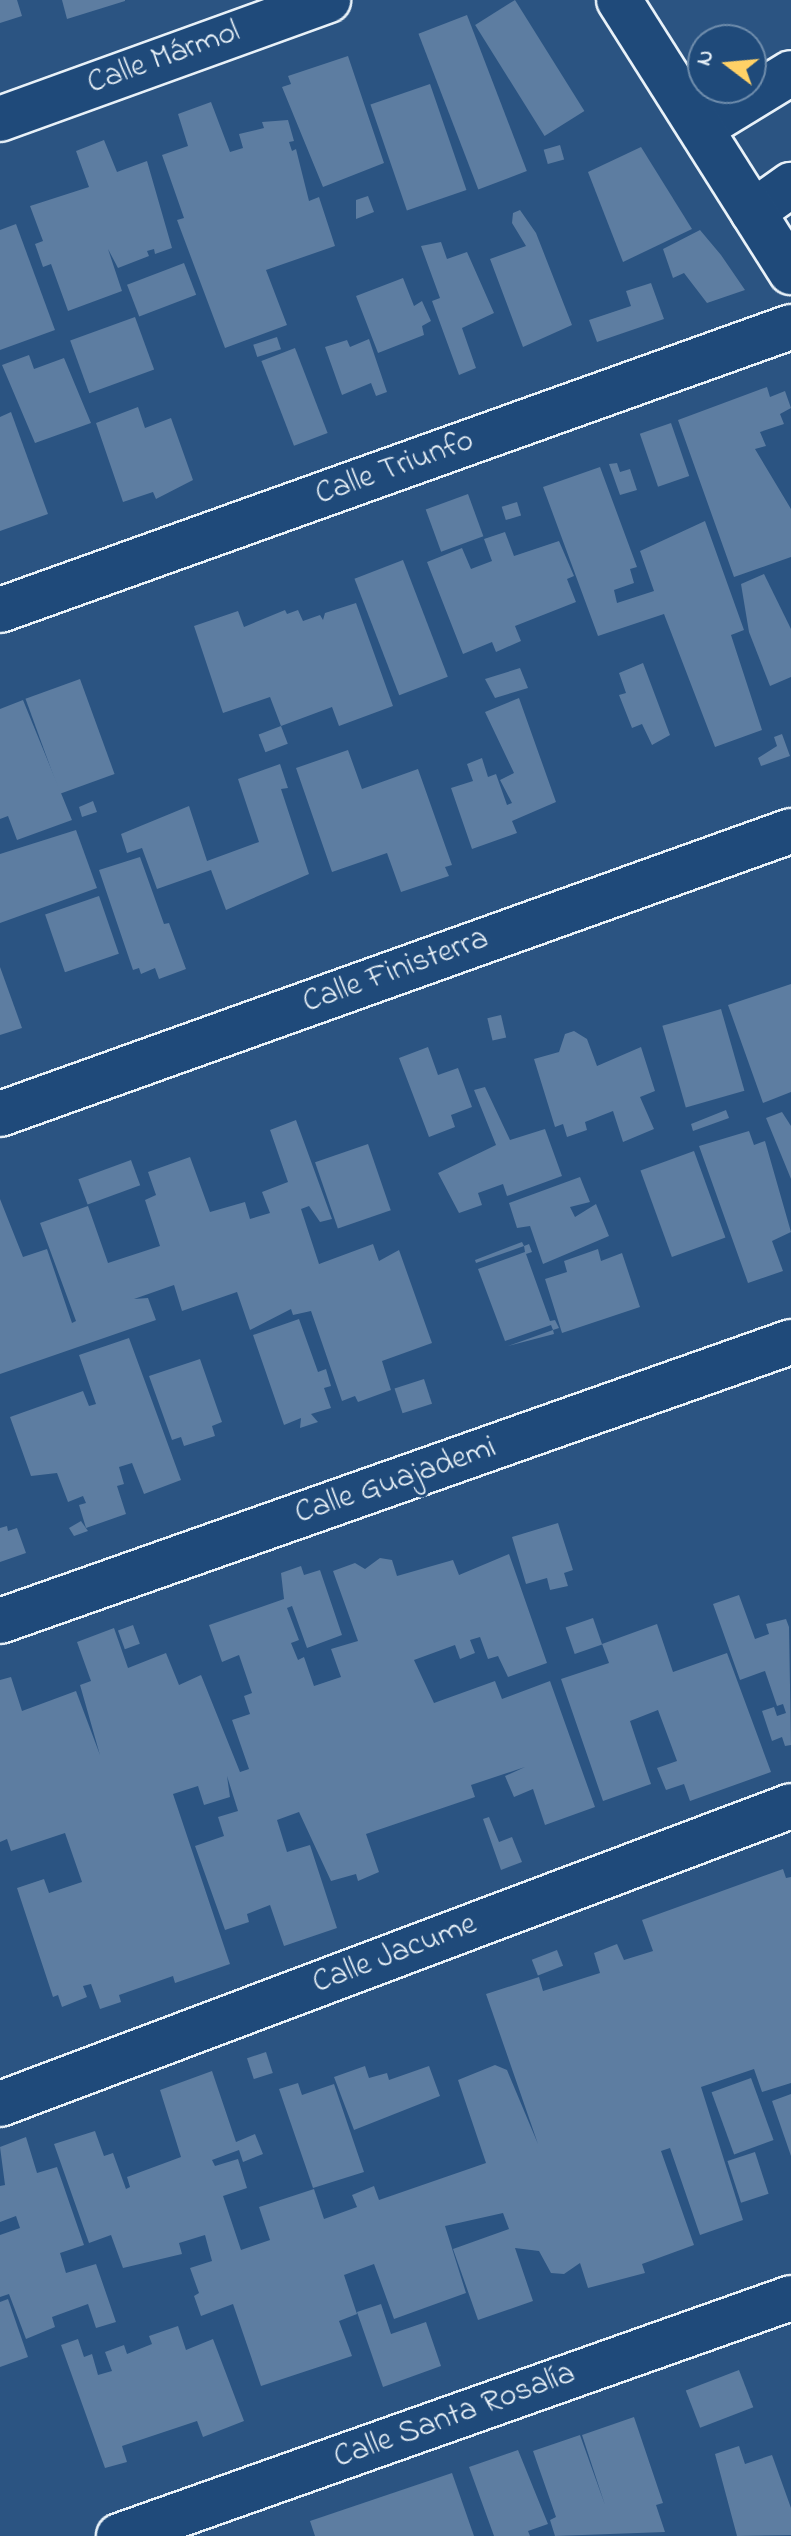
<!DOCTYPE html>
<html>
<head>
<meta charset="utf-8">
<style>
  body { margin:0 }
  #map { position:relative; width:791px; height:2536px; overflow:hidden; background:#2b5482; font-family:"Indie Flower",sans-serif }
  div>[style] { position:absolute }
  .building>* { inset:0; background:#5d7da1; transform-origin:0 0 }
  .roads { filter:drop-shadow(2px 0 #e8f1f8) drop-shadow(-2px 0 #e8f1f8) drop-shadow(0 2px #e8f1f8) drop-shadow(0 -2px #e8f1f8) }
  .minor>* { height:44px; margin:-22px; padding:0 22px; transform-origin:22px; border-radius:22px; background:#1f4a7a }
  .major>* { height:44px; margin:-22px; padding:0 22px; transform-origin:22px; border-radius:22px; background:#1f4a7a }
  span { translate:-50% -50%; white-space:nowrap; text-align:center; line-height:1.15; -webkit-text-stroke:6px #1f4a7a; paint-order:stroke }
  .street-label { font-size:32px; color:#e8f1f8 }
  .north { position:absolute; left:687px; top:24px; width:80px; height:80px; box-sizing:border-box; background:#1f4a7a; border:2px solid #6f8dac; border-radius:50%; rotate:286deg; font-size:22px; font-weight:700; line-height:32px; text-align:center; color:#e8f1f8 }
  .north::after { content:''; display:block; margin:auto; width:28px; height:36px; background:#ffd166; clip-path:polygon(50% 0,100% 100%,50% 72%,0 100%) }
</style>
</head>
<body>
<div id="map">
  <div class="building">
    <div style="clip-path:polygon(0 0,17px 0,22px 16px,0 23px)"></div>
    <div style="clip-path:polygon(62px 0,125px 0,125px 1px,67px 19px)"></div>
    <div style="left:515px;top:0;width:131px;height:47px;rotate:58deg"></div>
    <div style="left:467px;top:15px;width:167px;height:52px;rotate:69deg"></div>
    <div style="clip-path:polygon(348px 56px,384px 163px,323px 187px,282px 87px,291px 84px,288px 76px)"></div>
    <div style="left:430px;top:84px;width:112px;height:63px;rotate:71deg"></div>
    <div style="clip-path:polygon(211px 102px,230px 152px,243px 148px,239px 134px,264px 128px,262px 122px,288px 120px,294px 141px,289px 142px,292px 151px,296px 149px,309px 201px,319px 197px,335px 246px,266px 270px,287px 325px,225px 348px,177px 220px,184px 218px,162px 155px,188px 146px,178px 114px)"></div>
    <div style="clip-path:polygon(104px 140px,117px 172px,147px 161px,172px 248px,155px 254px,154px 249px,147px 251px,149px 256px,118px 268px,108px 249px,122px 291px,68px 311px,51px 264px,43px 267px,35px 244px,43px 241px,30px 206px,89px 187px,76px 151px)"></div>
    <div style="left:560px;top:145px;width:15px;height:17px;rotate:74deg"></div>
    <div style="clip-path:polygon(641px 147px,692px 229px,623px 262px,588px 172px)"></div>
    <div style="clip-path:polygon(368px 196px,374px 212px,356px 219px,356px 200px)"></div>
    <div style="clip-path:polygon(520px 210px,536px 233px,572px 325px,523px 347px,490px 259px,526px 246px,512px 223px,513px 213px)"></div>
    <div style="clip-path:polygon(16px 224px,55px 330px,0 350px,0 230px)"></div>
    <div style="clip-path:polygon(700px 230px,721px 255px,745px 290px,707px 303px,684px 273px,673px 278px,663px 249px)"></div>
    <div style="clip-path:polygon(441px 242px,447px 259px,467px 252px,494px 313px,462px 328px,476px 368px,459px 375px,432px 301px,440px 298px,421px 246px)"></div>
    <div style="left:184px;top:263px;width:34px;height:61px;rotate:69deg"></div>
    <div style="clip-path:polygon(403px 278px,414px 306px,422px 301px,431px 321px,422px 326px,424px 335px,378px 353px,356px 296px)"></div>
    <div style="clip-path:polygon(651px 283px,664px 319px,597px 342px,589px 320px,631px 306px,626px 291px)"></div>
    <div style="left:135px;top:317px;width:56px;height:69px;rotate:70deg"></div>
    <div style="left:277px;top:337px;width:13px;height:25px;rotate:72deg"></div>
    <div style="clip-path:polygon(369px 339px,387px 392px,376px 396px,371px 383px,342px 395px,325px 347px,347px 340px,350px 347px)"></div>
    <div style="left:295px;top:348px;width:91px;height:36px;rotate:69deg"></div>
    <div style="clip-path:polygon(29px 355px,34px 369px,64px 358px,91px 423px,35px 443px,2px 365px)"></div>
    <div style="clip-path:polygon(767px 387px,770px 397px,785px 391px,791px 408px,780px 414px,784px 424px,760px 432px,766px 446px,755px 449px,791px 509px,791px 557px,734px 577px,678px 420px)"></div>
    <div style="clip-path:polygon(138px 407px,145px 428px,171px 418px,193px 480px,156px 499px,153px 492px,123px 502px,96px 423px)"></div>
    <div style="clip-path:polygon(11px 412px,48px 514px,0 531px,0 417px)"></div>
    <div style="left:671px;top:423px;width:56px;height:33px;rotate:71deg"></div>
    <div style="clip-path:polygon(617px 463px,620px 472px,630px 469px,637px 490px,620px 495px,609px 464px)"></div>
    <div style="clip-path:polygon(600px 467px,637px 567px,630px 569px,634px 583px,614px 590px,617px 603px,654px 591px,640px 551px,705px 521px,744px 630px,731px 635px,762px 730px,715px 747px,664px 614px,598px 636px,543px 487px)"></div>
    <div style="left:468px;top:494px;width:45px;height:45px;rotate:70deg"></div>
    <div style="left:517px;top:502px;width:14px;height:16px;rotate:73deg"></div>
    <div style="clip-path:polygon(505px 532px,514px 556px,559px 541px,574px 576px,567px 579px,576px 602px,515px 626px,521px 641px,496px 652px,492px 642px,463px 654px,427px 562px,462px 548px,471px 569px,492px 561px,484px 539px)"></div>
    <div style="left:403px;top:560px;width:125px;height:52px;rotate:69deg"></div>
    <div style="clip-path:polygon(764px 574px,791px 629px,791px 677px,770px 686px,749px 632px,741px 584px)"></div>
    <div style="clip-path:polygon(356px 603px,393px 706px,339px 726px,332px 707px,281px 726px,270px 697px,223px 713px,194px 626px,238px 611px,244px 627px,285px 610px,287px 614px,298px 610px,303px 621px,320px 615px,323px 620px,325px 613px)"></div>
    <div style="clip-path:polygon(643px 663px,670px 735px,652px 745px,642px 724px,632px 728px,619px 695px,626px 693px,619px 673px)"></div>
    <div style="clip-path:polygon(520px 668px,528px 688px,495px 698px,485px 679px)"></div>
    <div style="left:80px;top:679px;width:101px;height:58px;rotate:70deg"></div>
    <div style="clip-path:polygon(519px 698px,556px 802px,512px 821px,517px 833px,472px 849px,451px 788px,473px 781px,467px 764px,482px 758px,488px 777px,496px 774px,507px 805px,512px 803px,500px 780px,514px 773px,485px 712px)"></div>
    <div style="clip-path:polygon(23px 700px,72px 820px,17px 840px,8px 816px,0 819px,0 709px)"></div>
    <div style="left:281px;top:726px;width:19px;height:24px;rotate:69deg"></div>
    <div style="clip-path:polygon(782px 734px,790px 756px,761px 766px,758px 758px,777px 746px,774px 737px)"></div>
    <div style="clip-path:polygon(348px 750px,362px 789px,418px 769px,452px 865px,445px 867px,449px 876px,401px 892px,387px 853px,332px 872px,296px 768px)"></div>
    <div style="clip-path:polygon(280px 764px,288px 788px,281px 789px,309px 874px,226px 910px,211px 870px,157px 889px,142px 848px,127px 853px,121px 834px,189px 806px,207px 861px,259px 842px,238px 779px)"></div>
    <div style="clip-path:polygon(93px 801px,97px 812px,82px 817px,79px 807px)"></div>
    <div style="clip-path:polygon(76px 830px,97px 888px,0 923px,0 854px)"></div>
    <div style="clip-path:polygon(140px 857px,164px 924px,169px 923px,186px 969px,159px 979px,155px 968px,141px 974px,139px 968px,133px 970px,99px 870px)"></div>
    <div style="left:99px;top:896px;width:61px;height:57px;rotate:71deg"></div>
    <div style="clip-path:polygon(0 967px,22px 1028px,0 1035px)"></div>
    <div style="clip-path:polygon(791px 984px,791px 1092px,763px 1103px,728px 1005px)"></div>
    <div style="left:721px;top:1009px;width:85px;height:61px;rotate:74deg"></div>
    <div style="left:501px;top:1015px;width:23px;height:14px;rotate:77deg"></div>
    <div style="clip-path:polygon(574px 1031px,587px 1039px,597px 1066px,641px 1047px,655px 1091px,640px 1097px,654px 1129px,623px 1142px,613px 1111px,585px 1122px,587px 1130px,567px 1137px,563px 1124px,555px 1127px,534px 1059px,559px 1052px,565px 1034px)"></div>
    <div style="clip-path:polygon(428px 1047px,438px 1075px,458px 1068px,472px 1107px,451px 1115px,455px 1127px,429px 1137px,399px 1058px)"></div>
    <div style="clip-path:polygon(485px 1087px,510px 1140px,545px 1129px,562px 1176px,507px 1196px,503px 1184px,478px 1193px,482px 1205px,459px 1213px,438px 1173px,496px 1145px,474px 1090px)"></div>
    <div style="clip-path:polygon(726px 1110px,729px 1118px,693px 1131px,691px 1124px)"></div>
    <div style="clip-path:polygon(782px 1112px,791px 1126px,791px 1179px,766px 1118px)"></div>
    <div style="clip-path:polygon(296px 1120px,332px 1219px,320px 1222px,309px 1206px,301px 1209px,319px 1264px,373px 1244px,379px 1261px,399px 1250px,432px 1343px,382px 1361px,391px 1390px,358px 1402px,355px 1396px,342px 1401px,311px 1311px,293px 1315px,291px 1309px,250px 1330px,237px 1292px,182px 1311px,174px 1285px,134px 1299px,148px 1298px,156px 1320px,0 1374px,0 1199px,23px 1257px,47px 1249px,72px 1323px,76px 1321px,40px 1223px,88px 1206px,108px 1263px,160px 1246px,145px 1200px,156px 1195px,148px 1172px,190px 1157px,210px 1212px,245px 1202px,250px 1219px,270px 1213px,262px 1192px,288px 1182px,270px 1130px)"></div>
    <div style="clip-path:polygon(749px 1131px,754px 1145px,765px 1141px,791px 1232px,772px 1241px,783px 1271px,748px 1283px,699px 1146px)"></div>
    <div style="left:368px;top:1144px;width:70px;height:56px;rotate:71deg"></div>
    <div style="left:694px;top:1151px;width:92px;height:57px;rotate:70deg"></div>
    <div style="left:131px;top:1160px;width:27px;height:56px;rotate:70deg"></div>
    <div style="clip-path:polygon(580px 1177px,590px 1202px,570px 1207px,575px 1217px,596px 1204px,609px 1236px,543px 1264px,530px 1226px,517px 1228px,509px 1203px)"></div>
    <div style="clip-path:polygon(522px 1242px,524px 1246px,476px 1263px,475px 1260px)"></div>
    <div style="clip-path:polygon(529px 1244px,532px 1252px,526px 1254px,550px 1321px,555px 1320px,559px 1328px,553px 1330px,551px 1325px,505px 1341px,478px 1269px,525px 1252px,524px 1246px)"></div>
    <div style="clip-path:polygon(598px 1249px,601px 1261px,622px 1253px,640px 1307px,562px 1333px,545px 1279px,567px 1272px,564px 1261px)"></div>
    <div style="clip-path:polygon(299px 1319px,318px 1372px,326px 1369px,331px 1386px,324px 1388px,331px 1408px,311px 1414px,318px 1422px,300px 1428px,301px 1418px,284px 1425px,253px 1335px)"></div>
    <div style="clip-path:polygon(553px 1330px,554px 1334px,508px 1346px)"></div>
    <div style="clip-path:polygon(129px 1338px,181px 1480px,144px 1494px,132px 1463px,119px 1467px,124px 1484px,117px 1486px,126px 1514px,86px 1528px,79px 1505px,86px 1503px,83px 1496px,68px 1502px,57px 1473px,31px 1476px,10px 1417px,83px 1391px,89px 1406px,96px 1404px,79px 1355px)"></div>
    <div style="clip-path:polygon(200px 1359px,222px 1422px,212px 1426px,215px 1436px,184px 1446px,181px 1437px,172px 1440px,149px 1376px)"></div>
    <div style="left:424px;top:1379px;width:26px;height:31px;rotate:72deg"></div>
    <div style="clip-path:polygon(81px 1521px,88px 1531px,74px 1536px,69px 1528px)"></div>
    <div style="clip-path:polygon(558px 1523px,573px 1570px,564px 1573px,568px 1586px,550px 1590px,547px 1578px,526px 1584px,512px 1537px)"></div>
    <div style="clip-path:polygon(7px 1526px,8px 1531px,17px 1528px,26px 1553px,0 1562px,0 1528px)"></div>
    <div style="clip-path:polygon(509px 1554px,547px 1663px,508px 1677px,498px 1656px,488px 1659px,480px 1637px,470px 1640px,475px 1653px,460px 1659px,455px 1645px,414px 1660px,434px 1703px,495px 1681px,502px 1699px,550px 1681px,595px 1807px,545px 1825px,533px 1789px,514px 1797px,505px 1776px,525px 1767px,471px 1785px,475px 1797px,366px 1834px,379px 1872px,358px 1881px,356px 1874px,331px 1881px,299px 1812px,277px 1820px,287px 1852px,310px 1845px,337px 1928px,284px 1946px,270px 1905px,247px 1914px,249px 1922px,225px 1930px,195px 1846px,224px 1836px,218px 1817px,238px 1811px,227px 1776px,230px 1797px,204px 1805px,198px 1786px,173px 1794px,230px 1964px,175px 1983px,173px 1976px,119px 1995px,121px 2002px,100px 2009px,91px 1984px,83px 1986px,87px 1997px,62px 2007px,58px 1995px,53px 1997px,17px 1888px,44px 1879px,49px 1893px,82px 1882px,65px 1833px,11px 1851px,7px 1839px,0 1842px,0 1680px,11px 1677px,22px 1711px,76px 1691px,100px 1755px,80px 1685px,91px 1681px,77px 1642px,114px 1628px,128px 1668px,166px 1653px,179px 1685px,201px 1675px,240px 1772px,249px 1769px,232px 1720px,250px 1714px,244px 1696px,252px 1693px,239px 1655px,222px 1662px,209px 1625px,284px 1599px,281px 1573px,301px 1566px,304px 1575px,320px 1570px,342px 1635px,307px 1648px,292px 1606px,287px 1608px,299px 1640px,291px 1643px,298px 1660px,304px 1657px,314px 1686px,341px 1677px,331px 1649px,358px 1641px,333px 1571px,355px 1563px,365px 1569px,380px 1558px,392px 1560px,397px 1576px,453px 1560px,459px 1575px)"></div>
    <div style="clip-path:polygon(739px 1595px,755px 1639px,769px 1634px,766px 1624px,786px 1619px,789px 1627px,791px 1745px,785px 1746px,782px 1737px,772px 1741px,762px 1711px,774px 1707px,777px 1716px,786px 1713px,783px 1704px,777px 1706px,765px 1671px,740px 1680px,713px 1604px)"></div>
    <div style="left:593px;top:1618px;width:28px;height:29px;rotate:71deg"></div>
    <div style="clip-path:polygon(657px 1624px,673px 1672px,727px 1653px,771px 1772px,690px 1801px,684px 1784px,666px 1790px,657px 1768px,677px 1761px,658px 1710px,630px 1721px,651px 1784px,603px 1801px,561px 1679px,609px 1663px,602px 1644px)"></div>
    <div style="left:133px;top:1625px;width:20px;height:16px;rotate:70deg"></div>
    <div style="clip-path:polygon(489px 1817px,499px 1842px,512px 1837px,522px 1862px,501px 1870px,483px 1819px)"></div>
    <div style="clip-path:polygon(783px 1869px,786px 1878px,791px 1877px,791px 2083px,762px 2092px,754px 2069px,701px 2087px,743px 2220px,700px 2235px,670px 2148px,661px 2151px,694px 2245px,642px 2264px,645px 2273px,588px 2288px,580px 2263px,564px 2274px,551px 2273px,539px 2251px,515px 2248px,533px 2301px,478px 2320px,453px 2249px,509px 2229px,503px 2213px,445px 2226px,466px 2293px,394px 2319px,374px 2264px,344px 2275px,357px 2314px,339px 2321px,352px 2356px,261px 2386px,233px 2304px,201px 2316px,194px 2296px,199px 2293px,190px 2268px,212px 2261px,205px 2235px,179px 2243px,182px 2254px,123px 2268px,111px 2235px,89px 2243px,54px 2144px,95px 2131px,104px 2156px,113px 2153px,126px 2189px,130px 2187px,127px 2177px,181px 2157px,160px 2090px,212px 2071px,236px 2142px,255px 2134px,263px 2154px,243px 2162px,239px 2150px,212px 2160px,215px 2166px,238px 2159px,247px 2188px,223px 2196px,241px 2250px,270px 2240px,259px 2207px,314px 2189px,324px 2219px,357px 2207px,352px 2195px,374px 2186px,379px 2200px,486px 2163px,458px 2080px,495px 2065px,507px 2070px,538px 2144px,486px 1994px,539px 1977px,543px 1991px,600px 1973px,594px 1953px,617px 1944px,624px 1960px,653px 1951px,642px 1920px)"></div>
    <div style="left:557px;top:1950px;width:17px;height:27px;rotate:69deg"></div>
    <div style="left:266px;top:2052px;width:22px;height:20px;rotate:72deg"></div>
    <div style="clip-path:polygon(365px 2066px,369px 2078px,387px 2073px,389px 2080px,429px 2066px,440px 2096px,354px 2130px,334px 2077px)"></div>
    <div style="left:751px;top:2078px;width:66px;height:42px;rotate:70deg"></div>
    <div style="clip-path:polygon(298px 2083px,302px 2095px,334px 2084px,364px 2172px,313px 2188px,279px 2089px)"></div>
    <div style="clip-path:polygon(791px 2094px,791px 2156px,772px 2101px)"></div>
    <div style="clip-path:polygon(26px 2137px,37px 2173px,57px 2167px,84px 2245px,60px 2253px,66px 2273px,96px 2264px,116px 2322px,96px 2328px,88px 2304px,52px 2317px,55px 2327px,26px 2339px,9px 2294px,0 2297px,0 2235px,20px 2228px,16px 2216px,0 2222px,0 2186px,5px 2185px,0 2147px)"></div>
    <div style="left:755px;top:2152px;width:44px;height:29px;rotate:72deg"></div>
    <div style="clip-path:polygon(8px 2299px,28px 2357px,0 2367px,0 2302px)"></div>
    <div style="clip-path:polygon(381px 2304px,391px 2334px,426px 2322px,441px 2366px,383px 2387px,357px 2312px)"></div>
    <div style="clip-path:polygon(178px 2326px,186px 2350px,213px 2339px,244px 2421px,203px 2437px,197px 2421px,122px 2446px,127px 2462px,105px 2468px,61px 2345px,78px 2339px,84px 2357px,92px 2354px,98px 2375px,112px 2371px,105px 2352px,124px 2345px,127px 2354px,152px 2344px,149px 2336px)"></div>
    <div style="left:739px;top:2370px;width:40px;height:57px;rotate:69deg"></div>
    <div style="clip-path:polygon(634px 2417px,663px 2503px,656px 2505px,665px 2532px,555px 2536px,550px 2520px,556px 2517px,533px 2451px,580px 2435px,605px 2505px,582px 2435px)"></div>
    <div style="clip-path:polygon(739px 2446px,745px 2464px,772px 2455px,791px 2508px,791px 2535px,737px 2536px,715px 2454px)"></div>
    <div style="clip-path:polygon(518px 2450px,548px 2524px,528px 2531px,530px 2536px,494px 2536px,469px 2467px)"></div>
    <div style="clip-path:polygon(452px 2473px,474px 2536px,315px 2536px,310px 2521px)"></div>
  </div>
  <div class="roads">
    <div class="minor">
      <div style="left:0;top:119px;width:349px;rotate:-19.9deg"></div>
      <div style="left:701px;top:128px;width:105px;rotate:-31.4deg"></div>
      <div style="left:753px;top:212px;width:47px;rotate:-35.4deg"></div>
      <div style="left:0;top:610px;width:840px;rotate:-19.69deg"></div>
      <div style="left:0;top:1114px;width:840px;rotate:-19.69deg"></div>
      <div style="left:0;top:1621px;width:839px;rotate:-19.43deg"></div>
      <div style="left:0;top:2104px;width:845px;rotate:-20.64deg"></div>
      <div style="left:119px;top:2536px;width:713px;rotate:-19.5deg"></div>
    </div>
    <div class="major">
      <div style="left:619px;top:0;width:322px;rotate:57.7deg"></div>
    </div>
  </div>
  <div class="street-label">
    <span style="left:164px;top:59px;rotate:-20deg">Calle Mármol</span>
    <span style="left:395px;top:469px;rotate:-20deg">Calle Triunfo</span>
    <span style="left:396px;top:972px;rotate:-20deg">Calle Finisterra</span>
    <span style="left:396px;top:1482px;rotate:-19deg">Calle Guajademi</span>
    <span style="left:395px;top:1955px;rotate:-21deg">Calle Jacume</span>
    <span style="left:455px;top:2417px;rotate:-20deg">Calle Santa Rosalía</span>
  </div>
  <div class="north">N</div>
</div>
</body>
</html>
